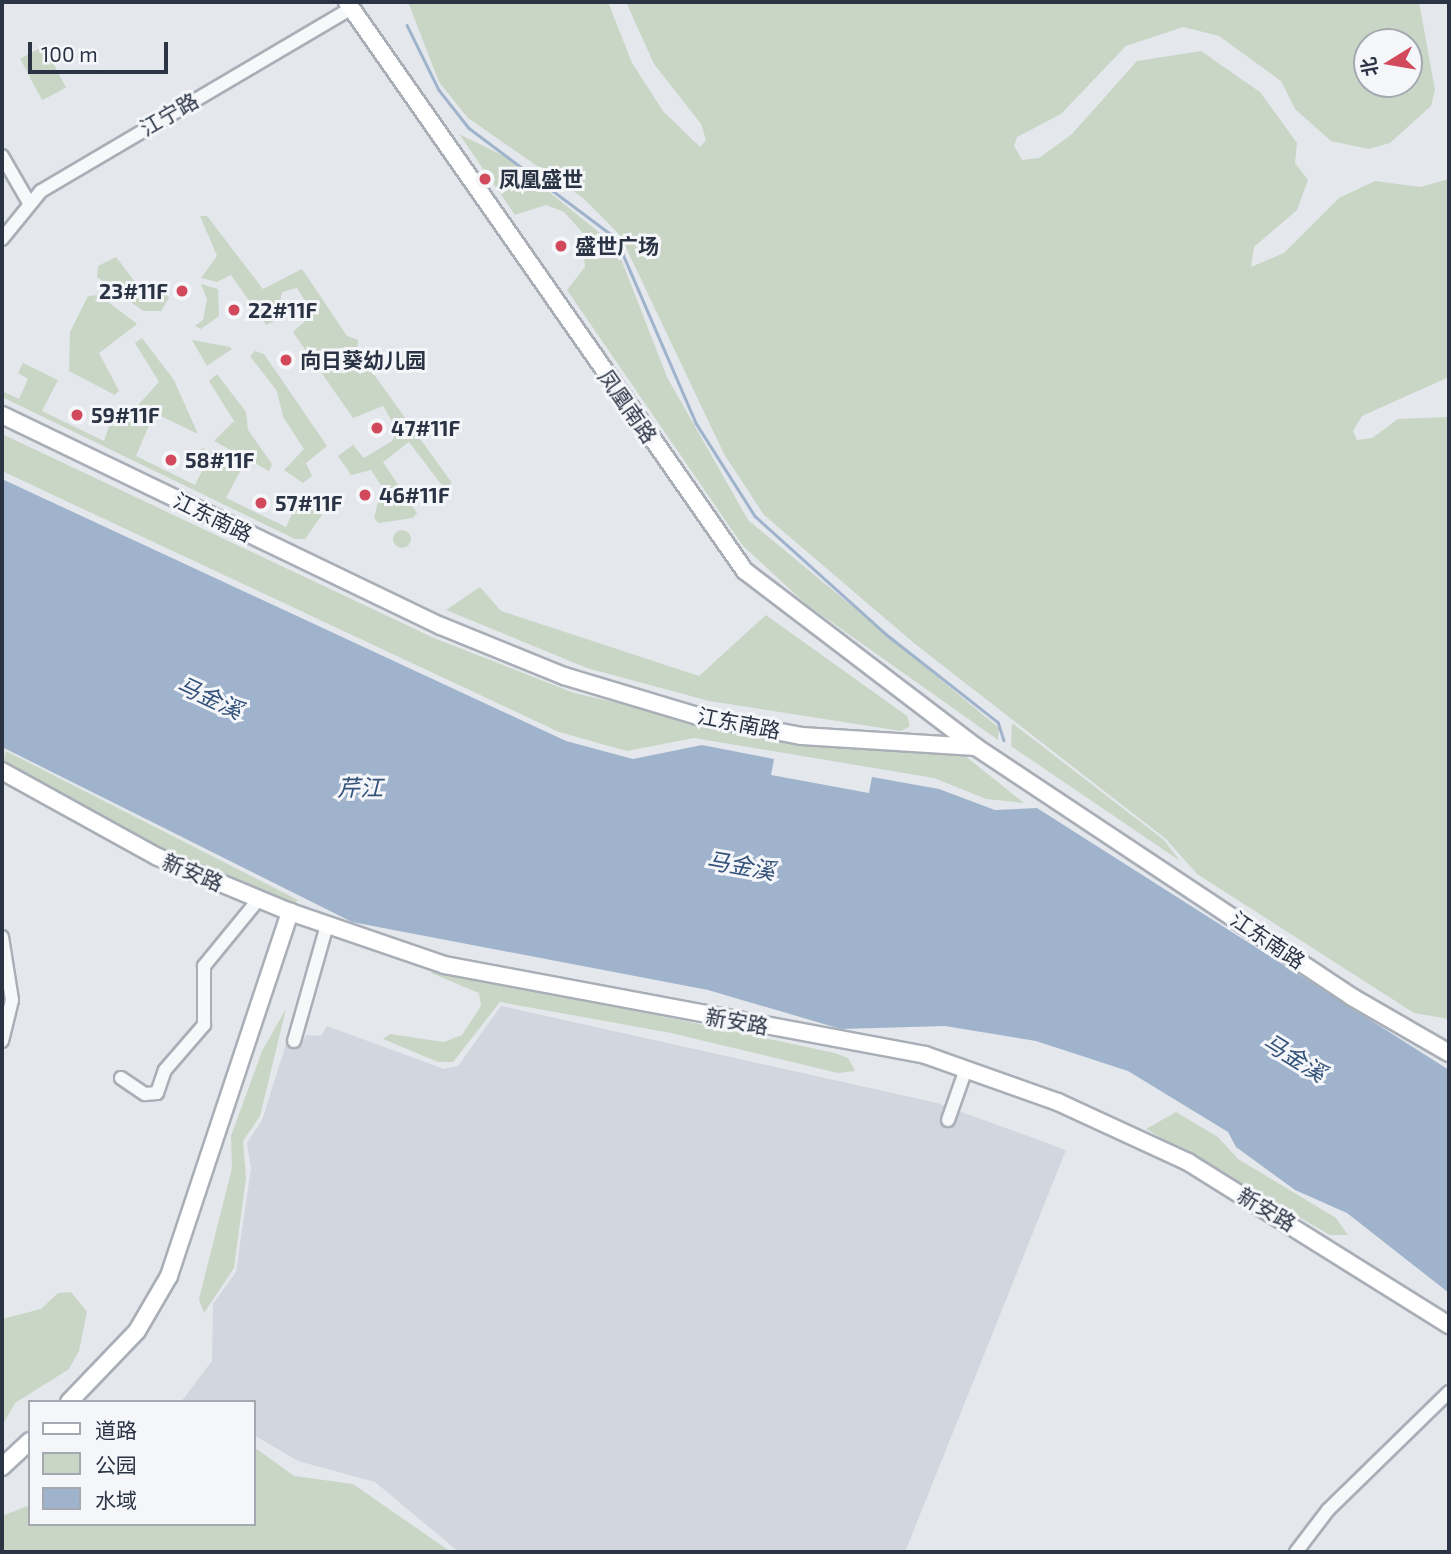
<!DOCTYPE html>
<html>
<head>
<meta charset="utf-8">
<style>
  body { margin:0 }
  #map { position:relative; width:1451px; height:1554px; overflow:hidden; background:#e4e7ec; font-family:"Exo 2","Noto Sans SC",sans-serif }
  div>[style] { position:absolute }
  .built>* { inset:0; background:#d2d6de }
  .green>* { inset:0; background:#c9d6c5; transform-origin:0 0 }
  .round { border-radius:50% }
  .water>* { inset:0; background:#9fb4cc }
  .stream>* { height:2.5px; margin:-1.25px; padding:0 1.25px; transform-origin:1.25px; border-radius:1.25px; background:#9fb4cc }
  .roads { filter:drop-shadow(2px 0 #a9aeb7) drop-shadow(-2px 0 #a9aeb7) drop-shadow(0 2px #a9aeb7) drop-shadow(0 -2px #a9aeb7) }
  .street>* { height:12px; margin:-6px; padding:0 6px; transform-origin:6px; border-radius:6px; background:#f7f8fa }
  .secondary>* { height:16px; margin:-8px; padding:0 8px; transform-origin:8px; border-radius:8px; background:#fff }
  .dots>* { width:19px; height:19px; translate:-50% -50%; box-sizing:border-box; border:4px solid #f4f6f9; border-radius:50% }
  span { translate:-50% -50%; white-space:nowrap; text-align:center; line-height:1.15; -webkit-text-stroke:6px #f4f6f9; paint-order:stroke }
  .street-label { font-size:21px; color:#2b3445 }
  .poi-label { font-size:21px; color:#2b3445; font-weight:700 }
  .left { translate:0 -50%; text-align:left }
  .right { translate:-100% -50%; text-align:right }
  .water-label { font-size:23px; color:#34527a; font-style:italic }
  .frame { position:absolute; inset:0; border:4px solid #2b3445; pointer-events:none }
  .legend { position:absolute; left:28px; top:1400px; width:228px; height:126px; box-sizing:border-box; background:#f4f6f9; border:2px solid #a4a8b1; margin:0; padding:9px 12px; list-style:none; font-size:21px; color:#2b3445 }
  .legend li { display:flex; align-items:center; gap:14px; height:35px }
  .legend b { width:35px; border:2px solid #a4a8b1 }
  .north { position:absolute; left:1353px; top:28px; width:70px; height:70px; box-sizing:border-box; background:#f4f6f9; border:2px solid #a4a8b1; border-radius:50%; rotate:259deg; font-size:19px; font-weight:700; line-height:28px; text-align:center; color:#2b3445 }
  .north::after { content:''; display:block; margin:auto; width:24px; height:32px; background:#d1495b; clip-path:polygon(50% 0,100% 100%,50% 72%,0 100%) }
  .scale { position:absolute; left:28px; top:42px; width:140px; height:32px; box-sizing:border-box; border:4px solid #2b3445; border-top:0; padding-left:9px; font-size:21px; line-height:24px; white-space:nowrap; color:#2b3445; -webkit-text-stroke:5px #f4f6f9; paint-order:stroke }
</style>
</head>
<body>
<div id="map">
  <div class="built">
    <div style="clip-path:polygon(501px 1006px,937px 1103px,1066px 1150px,905px 1552px,459px 1552px,375px 1482px,298px 1461px,254px 1435px,254px 1402px,181px 1402px,212px 1361px,213px 1304px,236px 1272px,251px 1168px,247px 1143px,262px 1120px,287px 1041px,299px 1045px,307px 1035px,321px 1036px,327px 1026px,444px 1069px,458px 1066px)"></div>
  </div>
  <div class="green">
    <div style="clip-path:polygon(evenodd,408px 2px,608px 2px,632px 63px,663px 111px,700px 147px,706px 140px,701px 124px,654px 64px,626px 2px,1419px 2px,1435px 90px,1431px 106px,1390px 143px,1368px 149px,1331px 141px,1295px 109px,1281px 81px,1219px 36px,1183px 27px,1126px 46px,1061px 114px,1017px 137px,1014px 146px,1022px 160px,1039px 158px,1072px 134px,1137px 61px,1201px 51px,1260px 92px,1297px 143px,1295px 163px,1308px 180px,1297px 210px,1254px 247px,1251px 267px,1284px 253px,1339px 198px,1375px 181px,1420px 187px,1449px 179px,1449px 377px,1362px 416px,1353px 431px,1357px 440px,1372px 438px,1398px 419px,1449px 417px,1449px 1019px,1414px 1013px,1197px 874px,1166px 839px,915px 644px,764px 515px,724px 454px,620px 235px,583px 198px,468px 118px,439px 82px,408px 2px,1409px 42px,1409px 84px,1367px 84px,1367px 42px,1409px 42px)"></div>
    <div style="left:44px;top:46px;width:47px;height:27px;rotate:62deg"></div>
    <div style="clip-path:polygon(459px 134px,506px 157px,616px 246px,667px 377px,748px 520px,999px 728px,998px 740px,806px 604px,743px 546px,567px 290px,585px 267px,582px 232px,564px 212px,546px 205px,515px 215px)"></div>
    <div style="clip-path:polygon(200px 216px,207px 216px,263px 289px,302px 269px,347px 336px,358px 340px,357px 351px,452px 483px,444px 488px,409px 442px,383px 462px,417px 513px,413px 518px,379px 523px,374px 518px,382px 487px,371px 470px,351px 475px,338px 456px,353px 445px,364px 458px,392px 441px,398px 431px,383px 406px,353px 418px,293px 332px,313px 314px,297px 288px,282px 292px,277px 320px,266px 325px,231px 275px,217px 282px,201px 278px,217px 256px)"></div>
    <div style="clip-path:polygon(116px 257px,145px 295px,161px 285px,169px 298px,161px 311px,143px 311px,97px 277px,98px 266px)"></div>
    <div style="clip-path:polygon(201px 284px,218px 289px,219px 316px,201px 329px,195px 326px,203px 320px,207px 299px)"></div>
    <div style="clip-path:polygon(99px 295px,137px 324px,99px 353px,119px 391px,115px 395px,69px 371px,70px 332px,88px 296px)"></div>
    <div style="clip-path:polygon(142px 338px,174px 380px,198px 434px,138px 405px,159px 382px,135px 343px)"></div>
    <div style="clip-path:polygon(192px 340px,230px 347px,232px 349px,207px 366px)"></div>
    <div style="clip-path:polygon(255px 351px,264px 354px,327px 446px,306px 463px,312px 476px,303px 483px,284px 470px,304px 449px,283px 417px,277px 391px,250px 356px)"></div>
    <div style="clip-path:polygon(23px 363px,58px 380px,42px 411px,104px 441px,115px 408px,150px 423px,136px 456px,195px 485px,205px 465px,196px 459px,202px 448px,242px 468px,226px 498px,286px 527px,295px 507px,286px 502px,289px 492px,324px 512px,305px 539px,295px 539px,2px 397px,2px 391px,19px 399px,28px 379px,18px 373px)"></div>
    <div style="clip-path:polygon(217px 374px,246px 412px,248px 430px,272px 464px,269px 471px,214px 441px,234px 421px,209px 381px)"></div>
    <div style="clip-path:polygon(2px 434px,434px 638px,574px 693px,786px 741px,964px 755px,1024px 803px,986px 799px,934px 778px,694px 738px,627px 751px,559px 732px,2px 471px)"></div>
    <div class="round" style="left:393px;top:530px;width:18px;height:18px"></div>
    <div style="clip-path:polygon(480px 587px,501px 611px,699px 676px,766px 615px,907px 716px,910px 726px,901px 731px,709px 701px,587px 668px,446px 610px)"></div>
    <div style="clip-path:polygon(1012px 723px,1164px 840px,1180px 861px,1011px 746px)"></div>
    <div style="clip-path:polygon(6px 751px,298px 900px,293px 904px,152px 848px,2px 763px)"></div>
    <div style="clip-path:polygon(436px 968px,835px 1053px,848px 1058px,855px 1071px,838px 1073px,671px 1033px,500px 1002px,453px 1062px,438px 1062px,383px 1039px,390px 1034px,444px 1042px,462px 1035px,481px 1006px,479px 993px,431px 973px)"></div>
    <div style="clip-path:polygon(286px 1009px,260px 1116px,243px 1141px,246px 1178px,234px 1268px,204px 1313px,199px 1299px,232px 1168px,231px 1136px,262px 1051px)"></div>
    <div style="clip-path:polygon(1176px 1112px,1218px 1137px,1238px 1159px,1336px 1218px,1348px 1235px,1330px 1235px,1146px 1129px)"></div>
    <div style="clip-path:polygon(71px 1292px,87px 1312px,79px 1351px,69px 1369px,15px 1403px,2px 1426px,2px 1319px,41px 1309px,58px 1293px)"></div>
    <div style="clip-path:polygon(254px 1447px,294px 1476px,353px 1484px,451px 1552px,2px 1552px,2px 1516px,30px 1505px,30px 1524px,254px 1524px)"></div>
  </div>
  <div class="water">
    <div style="clip-path:polygon(2px 479px,566px 741px,633px 759px,702px 745px,774px 759px,771px 775px,869px 793px,872px 777px,939px 789px,995px 810px,1037px 808px,1449px 1070px,1449px 1293px,1347px 1213px,1295px 1190px,1236px 1147px,1228px 1132px,1128px 1071px,1036px 1041px,945px 1026px,841px 1029px,708px 990px,352px 922px,2px 747px)"></div>
  </div>
  <div class="stream">
    <div style="left:407px;top:25px;width:72px;rotate:63.8deg"></div>
    <div style="left:439px;top:90px;width:48px;rotate:51.7deg"></div>
    <div style="left:469px;top:128px;width:184px;rotate:36.8deg"></div>
    <div style="left:616px;top:238px;width:202px;rotate:66.6deg"></div>
    <div style="left:696px;top:423px;width:110px;rotate:57.6deg"></div>
    <div style="left:755px;top:516px;width:176px;rotate:42deg"></div>
    <div style="left:886px;top:634px;width:142px;rotate:38.2deg"></div>
    <div style="left:998px;top:722px;width:19px;rotate:72deg"></div>
  </div>
  <div class="roads">
    <div class="street">
      <div style="left:2px;top:156px;width:52px;rotate:60deg"></div>
      <div style="left:2px;top:239px;width:62px;rotate:-50.9deg"></div>
      <div style="left:41px;top:191px;width:361px;rotate:-30.5deg"></div>
      <div style="left:2px;top:937px;width:64px;rotate:81deg"></div>
      <div style="left:12px;top:1000px;width:42px;rotate:103.7deg"></div>
      <div style="left:294px;top:1041px;width:121px;rotate:-74.1deg"></div>
      <div style="left:121px;top:1078px;width:29px;rotate:34deg"></div>
      <div style="left:145px;top:1094px;width:12px;rotate:-5deg"></div>
      <div style="left:157px;top:1093px;width:24px;rotate:-71deg"></div>
      <div style="left:165px;top:1070px;width:60px;rotate:-49.1deg"></div>
      <div style="left:204px;top:1025px;width:59px;rotate:-90deg"></div>
      <div style="left:204px;top:966px;width:85px;rotate:-50.7deg"></div>
      <div style="left:948px;top:1120px;width:54px;rotate:-70.6deg"></div>
      <div style="left:1296px;top:1552px;width:53px;rotate:-52.7deg"></div>
      <div style="left:1328px;top:1510px;width:169px;rotate:-44.3deg"></div>
    </div>
    <div class="secondary">
      <div style="left:347px;top:2px;width:694px;rotate:55.03deg"></div>
      <div style="left:745px;top:571px;width:290px;rotate:37.3deg"></div>
      <div style="left:976px;top:747px;width:452px;rotate:33.6deg"></div>
      <div style="left:1352px;top:997px;width:112px;rotate:30deg"></div>
      <div style="left:2px;top:415px;width:487px;rotate:25.7deg"></div>
      <div style="left:441px;top:626px;width:133px;rotate:22.1deg"></div>
      <div style="left:564px;top:676px;width:139px;rotate:16.7deg"></div>
      <div style="left:697px;top:716px;width:107px;rotate:10.8deg"></div>
      <div style="left:802px;top:736px;width:174px;rotate:3.6deg"></div>
      <div style="left:2px;top:771px;width:178px;rotate:28.9deg"></div>
      <div style="left:158px;top:857px;width:143px;rotate:22.6deg"></div>
      <div style="left:290px;top:912px;width:164px;rotate:18.9deg"></div>
      <div style="left:445px;top:965px;width:488px;rotate:10.6deg"></div>
      <div style="left:925px;top:1055px;width:141px;rotate:19.5deg"></div>
      <div style="left:1058px;top:1102px;width:143px;rotate:24.8deg"></div>
      <div style="left:1188px;top:1162px;width:308px;rotate:32deg"></div>
      <div style="left:69px;top:1402px;width:98px;rotate:-46.2deg"></div>
      <div style="left:137px;top:1331px;width:64px;rotate:-59.8deg"></div>
      <div style="left:169px;top:1276px;width:384px;rotate:-71.6deg"></div>
      <div style="left:2px;top:1467px;width:38px;rotate:-43deg"></div>
    </div>
  </div>
  <div class="dots">
    <div style="left:485px;top:179px;background:#d1495b"></div>
    <div style="left:561px;top:246px;background:#d1495b"></div>
    <div style="left:182px;top:291px;background:#d1495b"></div>
    <div style="left:234px;top:310px;background:#d1495b"></div>
    <div style="left:286px;top:360px;background:#d1495b"></div>
    <div style="left:77px;top:415px;background:#d1495b"></div>
    <div style="left:377px;top:428px;background:#d1495b"></div>
    <div style="left:171px;top:460px;background:#d1495b"></div>
    <div style="left:365px;top:495px;background:#d1495b"></div>
    <div style="left:261px;top:503px;background:#d1495b"></div>
  </div>
  <div class="street-label">
    <span style="left:169px;top:114px;rotate:-30deg">江宁路</span>
    <span style="left:628px;top:406px;rotate:55deg">凤凰南路</span>
    <span style="left:213px;top:517px;rotate:26deg">江东南路</span>
    <span style="left:739px;top:723px;rotate:11deg">江东南路</span>
    <span style="left:193px;top:872px;rotate:23deg">新安路</span>
    <span style="left:1268px;top:940px;rotate:34deg">江东南路</span>
    <span style="left:737px;top:1021px;rotate:10deg">新安路</span>
    <span style="left:1267px;top:1209px;rotate:31deg">新安路</span>
  </div>
  <div class="poi-label">
    <span class="left" style="left:499px;top:179px">凤凰盛世</span>
    <span class="left" style="left:575px;top:246px">盛世广场</span>
    <span class="right" style="left:168px;top:291px">23#11F</span>
    <span class="left" style="left:248px;top:310px">22#11F</span>
    <span class="left" style="left:300px;top:360px">向日葵幼儿园</span>
    <span class="left" style="left:91px;top:415px">59#11F</span>
    <span class="left" style="left:391px;top:428px">47#11F</span>
    <span class="left" style="left:185px;top:460px">58#11F</span>
    <span class="left" style="left:379px;top:495px">46#11F</span>
    <span class="left" style="left:275px;top:503px">57#11F</span>
  </div>
  <div class="water-label">
    <span style="left:210px;top:697px;rotate:25deg">马金溪</span>
    <span style="left:360px;top:787px">芹江</span>
    <span style="left:741px;top:865px;rotate:10deg">马金溪</span>
    <span style="left:1295px;top:1057px;rotate:32deg">马金溪</span>
  </div>
  <div class="frame"></div>
  <ul class="legend">
  <li><b style="height:9px;background:#fff"></b>道路</li>
  <li><b style="height:19px;background:#c9d6c5"></b>公园</li>
  <li><b style="height:19px;background:#9fb4cc"></b>水域</li>
  </ul>
  <div class="north">北</div>
  <div class="scale">100 m</div>
</div>
</body>
</html>
